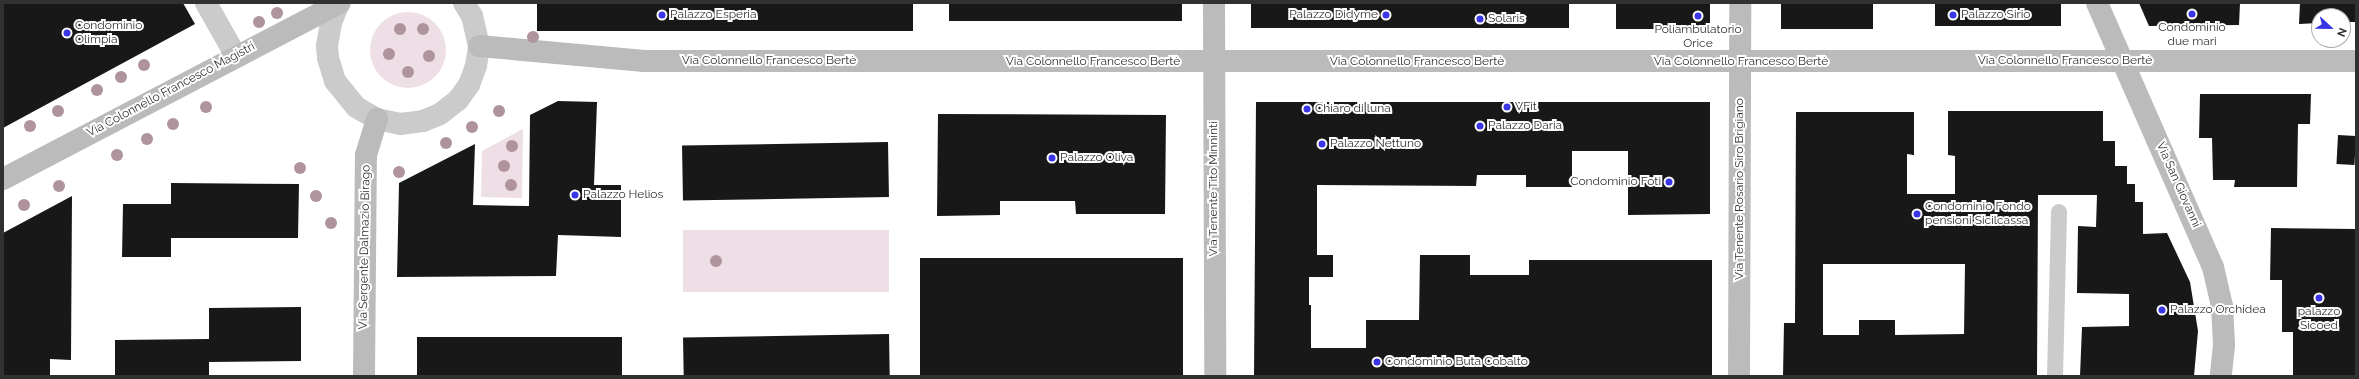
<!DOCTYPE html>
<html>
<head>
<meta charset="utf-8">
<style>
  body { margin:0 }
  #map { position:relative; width:2359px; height:379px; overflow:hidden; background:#fff; font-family:Raleway,sans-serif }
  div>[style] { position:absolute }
  .green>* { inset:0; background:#eddfe5; transform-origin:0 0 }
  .round { border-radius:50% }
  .building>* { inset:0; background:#181818; transform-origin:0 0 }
  .lane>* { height:16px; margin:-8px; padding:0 8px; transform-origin:8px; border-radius:8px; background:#cbcbcb }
  .street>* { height:22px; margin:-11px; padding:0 11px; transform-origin:11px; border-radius:11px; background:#cbcbcb }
  .secondary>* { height:22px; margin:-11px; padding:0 11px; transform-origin:11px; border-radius:11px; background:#bbb }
  .trees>* { width:12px; height:12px; margin:-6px; border-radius:50%; background:#af949e }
  .dots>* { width:11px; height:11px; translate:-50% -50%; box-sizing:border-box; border:2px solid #fff; border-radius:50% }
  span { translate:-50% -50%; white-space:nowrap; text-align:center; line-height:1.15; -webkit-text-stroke:4px #fff; paint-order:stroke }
  .poi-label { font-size:12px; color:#313131 }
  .left { translate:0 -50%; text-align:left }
  .right { translate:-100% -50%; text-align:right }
  .street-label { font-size:12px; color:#313131 }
  .frame { position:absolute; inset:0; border:4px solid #313131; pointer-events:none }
  .north { position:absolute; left:2311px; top:8px; width:40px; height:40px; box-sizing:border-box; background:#fff; border:1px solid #adadad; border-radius:50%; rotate:112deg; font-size:11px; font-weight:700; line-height:16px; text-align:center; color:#313131 }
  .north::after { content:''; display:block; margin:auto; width:14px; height:18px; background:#3a35e5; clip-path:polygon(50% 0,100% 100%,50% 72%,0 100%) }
</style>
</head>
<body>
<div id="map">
  <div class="green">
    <div class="round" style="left:370px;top:12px;width:76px;height:76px"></div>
    <div style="clip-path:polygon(523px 129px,522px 198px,481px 197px,482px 151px)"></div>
    <div style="left:889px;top:230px;width:62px;height:206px;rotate:90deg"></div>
  </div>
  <div class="building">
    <div style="clip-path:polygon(3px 3px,183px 3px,195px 24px,3px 128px)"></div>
    <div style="left:537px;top:3px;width:376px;height:28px"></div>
    <div style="left:949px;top:3px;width:233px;height:18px"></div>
    <div style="left:1251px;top:3px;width:318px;height:25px"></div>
    <div style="left:1616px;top:3px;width:94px;height:26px"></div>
    <div style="left:1781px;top:3px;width:92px;height:26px"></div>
    <div style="left:1935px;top:3px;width:126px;height:23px"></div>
    <div style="clip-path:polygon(2139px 3px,2240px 3px,2239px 25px,2149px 26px)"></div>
    <div style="clip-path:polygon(2300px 3px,2356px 3px,2356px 22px,2343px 22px,2343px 16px,2319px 16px,2319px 23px,2299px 24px)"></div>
    <div style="clip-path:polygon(2200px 94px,2311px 94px,2310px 124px,2298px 124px,2297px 187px,2234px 187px,2235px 180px,2213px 180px,2212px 138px,2199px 138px)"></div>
    <div style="clip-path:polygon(558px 101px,597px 102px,594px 185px,621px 185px,621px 237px,558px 235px,556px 276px,397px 277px,399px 183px,475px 144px,473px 205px,529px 206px,530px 115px)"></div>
    <div style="clip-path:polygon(1256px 102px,1710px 102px,1710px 214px,1628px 215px,1628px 151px,1572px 151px,1572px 187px,1526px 187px,1526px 175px,1477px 175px,1476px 186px,1317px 185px,1317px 255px,1333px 255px,1333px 277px,1309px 277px,1309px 305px,1311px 305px,1311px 348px,1366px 348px,1366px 320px,1419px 320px,1420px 255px,1470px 255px,1470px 275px,1529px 275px,1529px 260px,1712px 260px,1712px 376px,1254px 376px)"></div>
    <div style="clip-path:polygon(evenodd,1948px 111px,2103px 111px,2103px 141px,2115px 141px,2115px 166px,2127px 166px,2127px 184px,2135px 184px,2135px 202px,2143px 202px,2143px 234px,2167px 233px,2190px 282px,2198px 331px,2194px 376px,2080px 376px,2082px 327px,2129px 326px,2129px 294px,2077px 293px,2078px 226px,2096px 227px,2097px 195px,2038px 195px,2037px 376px,1783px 376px,1784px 323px,1795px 323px,1796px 112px,1914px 112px,1914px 155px,1907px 154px,1907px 194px,1955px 194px,1955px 156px,1948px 155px,1948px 111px,1823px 264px,1965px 264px,1964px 334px,1895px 335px,1895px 320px,1859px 320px,1859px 335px,1823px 335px,1823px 264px)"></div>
    <div style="clip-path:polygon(938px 114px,1166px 115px,1165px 214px,1076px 214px,1075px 201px,1000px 201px,1000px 215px,937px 216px)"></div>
    <div style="left:2338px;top:135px;width:18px;height:29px;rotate:3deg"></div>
    <div style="left:888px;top:142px;width:55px;height:206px;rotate:89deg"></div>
    <div style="clip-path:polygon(171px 183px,299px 184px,298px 238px,171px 238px,171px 257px,122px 257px,123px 204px,171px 204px)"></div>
    <div style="clip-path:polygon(72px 196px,71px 360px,50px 359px,50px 376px,3px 376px,3px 233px)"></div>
    <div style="clip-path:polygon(2271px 228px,2356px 229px,2356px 376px,2293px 376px,2293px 332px,2282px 332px,2282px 280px,2270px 280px)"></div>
    <div style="left:920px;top:258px;width:263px;height:118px"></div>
    <div style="clip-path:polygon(301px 307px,301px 361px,209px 362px,209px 376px,115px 376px,115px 340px,209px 339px,209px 308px)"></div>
    <div style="left:889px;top:334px;width:42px;height:206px;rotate:89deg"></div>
    <div style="left:417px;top:337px;width:205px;height:39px"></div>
  </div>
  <div class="lane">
    <div style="left:2055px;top:376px;width:164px;rotate:-88.6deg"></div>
  </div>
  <div class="street">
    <div style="left:206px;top:3px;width:61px;rotate:60.5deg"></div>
    <div style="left:339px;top:3px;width:22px;rotate:112deg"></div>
    <div style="left:331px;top:23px;width:23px;rotate:100deg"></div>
    <div style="left:327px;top:46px;width:12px;rotate:85deg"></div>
    <div style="left:328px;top:58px;width:24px;rotate:73deg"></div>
    <div style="left:335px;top:81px;width:33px;rotate:51deg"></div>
    <div style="left:356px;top:107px;width:24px;rotate:30deg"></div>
    <div style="left:377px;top:119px;width:24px;rotate:12deg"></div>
    <div style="left:400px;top:124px;width:23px;rotate:-7deg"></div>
    <div style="left:423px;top:121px;width:18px;rotate:-22deg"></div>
    <div style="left:440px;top:114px;width:23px;rotate:-38deg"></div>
    <div style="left:458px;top:100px;width:19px;rotate:-54deg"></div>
    <div style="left:469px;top:85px;width:20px;rotate:-70deg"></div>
    <div style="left:476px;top:66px;width:20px;rotate:-81deg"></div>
    <div style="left:479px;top:46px;width:31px;rotate:-103deg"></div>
    <div style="left:472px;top:16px;width:15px;rotate:-122deg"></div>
  </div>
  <div class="secondary">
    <div style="left:1214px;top:3px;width:373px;rotate:89.8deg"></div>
    <div style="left:2097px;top:3px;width:288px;rotate:66.3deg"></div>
    <div style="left:2213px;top:267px;width:40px;rotate:77deg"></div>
    <div style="left:2222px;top:306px;width:39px;rotate:87deg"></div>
    <div style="left:2224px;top:345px;width:31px;rotate:96deg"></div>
    <div style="left:479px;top:46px;width:166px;rotate:5.2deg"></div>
    <div style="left:644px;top:61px;width:1712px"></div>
    <div style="left:3px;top:179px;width:380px;rotate:-27.6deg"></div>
    <div style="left:364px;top:376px;width:221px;rotate:-89.5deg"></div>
    <div style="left:366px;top:155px;width:38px;rotate:-73deg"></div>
    <div style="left:1739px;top:376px;width:373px;rotate:-89.8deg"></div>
  </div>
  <div class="trees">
    <div style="left:277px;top:13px"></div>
    <div style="left:259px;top:22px"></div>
    <div style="left:400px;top:29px"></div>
    <div style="left:423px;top:29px"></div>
    <div style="left:533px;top:37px"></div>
    <div style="left:389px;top:54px"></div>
    <div style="left:429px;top:56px"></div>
    <div style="left:144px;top:65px"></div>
    <div style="left:408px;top:72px"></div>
    <div style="left:121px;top:77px"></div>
    <div style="left:97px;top:90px"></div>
    <div style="left:206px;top:107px"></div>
    <div style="left:58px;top:111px"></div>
    <div style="left:499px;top:111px"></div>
    <div style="left:173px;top:124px"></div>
    <div style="left:30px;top:126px"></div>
    <div style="left:472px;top:127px"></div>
    <div style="left:147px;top:139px"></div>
    <div style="left:446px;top:143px"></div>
    <div style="left:512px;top:146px"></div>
    <div style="left:117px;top:155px"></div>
    <div style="left:504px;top:166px"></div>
    <div style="left:300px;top:168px"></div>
    <div style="left:399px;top:172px"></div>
    <div style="left:511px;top:185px"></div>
    <div style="left:59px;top:186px"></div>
    <div style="left:316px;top:196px"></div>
    <div style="left:24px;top:205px"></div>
    <div style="left:331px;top:223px"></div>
    <div style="left:716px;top:261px"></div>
  </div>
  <div class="dots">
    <div style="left:2192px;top:14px;background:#3a35e5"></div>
    <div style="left:662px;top:15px;background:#3a35e5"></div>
    <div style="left:1386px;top:15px;background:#3a35e5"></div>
    <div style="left:1953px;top:15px;background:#3a35e5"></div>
    <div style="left:1698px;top:16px;background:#3a35e5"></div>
    <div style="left:1480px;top:19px;background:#3a35e5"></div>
    <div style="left:67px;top:33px;background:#3a35e5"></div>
    <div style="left:1507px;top:107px;background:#3a35e5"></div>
    <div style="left:1307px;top:109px;background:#3a35e5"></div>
    <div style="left:1480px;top:126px;background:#3a35e5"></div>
    <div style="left:1322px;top:144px;background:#3a35e5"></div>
    <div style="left:1052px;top:158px;background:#3a35e5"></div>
    <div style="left:1669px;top:182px;background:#3a35e5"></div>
    <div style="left:575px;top:195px;background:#3a35e5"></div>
    <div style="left:1917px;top:214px;background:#3a35e5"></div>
    <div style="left:2319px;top:298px;background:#3a35e5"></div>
    <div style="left:2162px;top:310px;background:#3a35e5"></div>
    <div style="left:1377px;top:362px;background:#3a35e5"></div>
  </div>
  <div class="poi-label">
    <span class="left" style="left:670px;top:15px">Palazzo Esperia</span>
    <span class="right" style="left:1378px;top:15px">Palazzo Didyme</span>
    <span class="left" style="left:1961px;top:15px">Palazzo Sirio</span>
    <span class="left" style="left:1488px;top:19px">Solaris</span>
    <span class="left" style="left:75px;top:33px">Condominio<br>Olimpia</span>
    <span style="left:2192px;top:35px">Condominio<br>due mari</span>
    <span style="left:1698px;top:37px">Poliambulatorio<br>Orice</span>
    <span class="left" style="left:1515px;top:107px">VFit</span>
    <span class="left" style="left:1315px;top:109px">Chiaro di luna</span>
    <span class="left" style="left:1488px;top:126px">Palazzo Daria</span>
    <span class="left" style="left:1330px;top:144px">Palazzo Nettuno</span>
    <span class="left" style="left:1060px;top:158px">Palazzo Oliva</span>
    <span class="right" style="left:1661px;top:182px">Condominio Foti</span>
    <span class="left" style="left:583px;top:195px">Palazzo Helios</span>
    <span class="left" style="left:1925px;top:214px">Condominio Fondo<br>pensioni Sicilcassa</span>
    <span class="left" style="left:2170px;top:310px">Palazzo Orchidea</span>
    <span style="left:2319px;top:319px">palazzo<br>Sicoed</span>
    <span class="left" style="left:1385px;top:362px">Condominio Buta Cobalto</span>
  </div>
  <div class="street-label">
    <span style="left:769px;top:61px">Via Colonnello Francesco Bertè</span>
    <span style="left:2065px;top:61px">Via Colonnello Francesco Bertè</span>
    <span style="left:1093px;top:62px">Via Colonnello Francesco Bertè</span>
    <span style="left:1417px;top:62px">Via Colonnello Francesco Bertè</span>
    <span style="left:1741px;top:62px">Via Colonnello Francesco Bertè</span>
    <span style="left:171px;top:90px;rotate:-28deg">Via Colonnello Francesco Magistri</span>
    <span style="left:2178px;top:185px;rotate:66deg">Via San Giovanni</span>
    <span style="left:1214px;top:189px;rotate:-90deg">Via Tenente Tito Minninti</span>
    <span style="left:1740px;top:189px;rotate:-90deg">Via Tenente Rosario Siro Brigiano</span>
    <span style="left:365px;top:247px;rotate:-89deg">Via Sergente Dalmazio Birago</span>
  </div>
  <div class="frame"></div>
  <div class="north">N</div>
</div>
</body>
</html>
